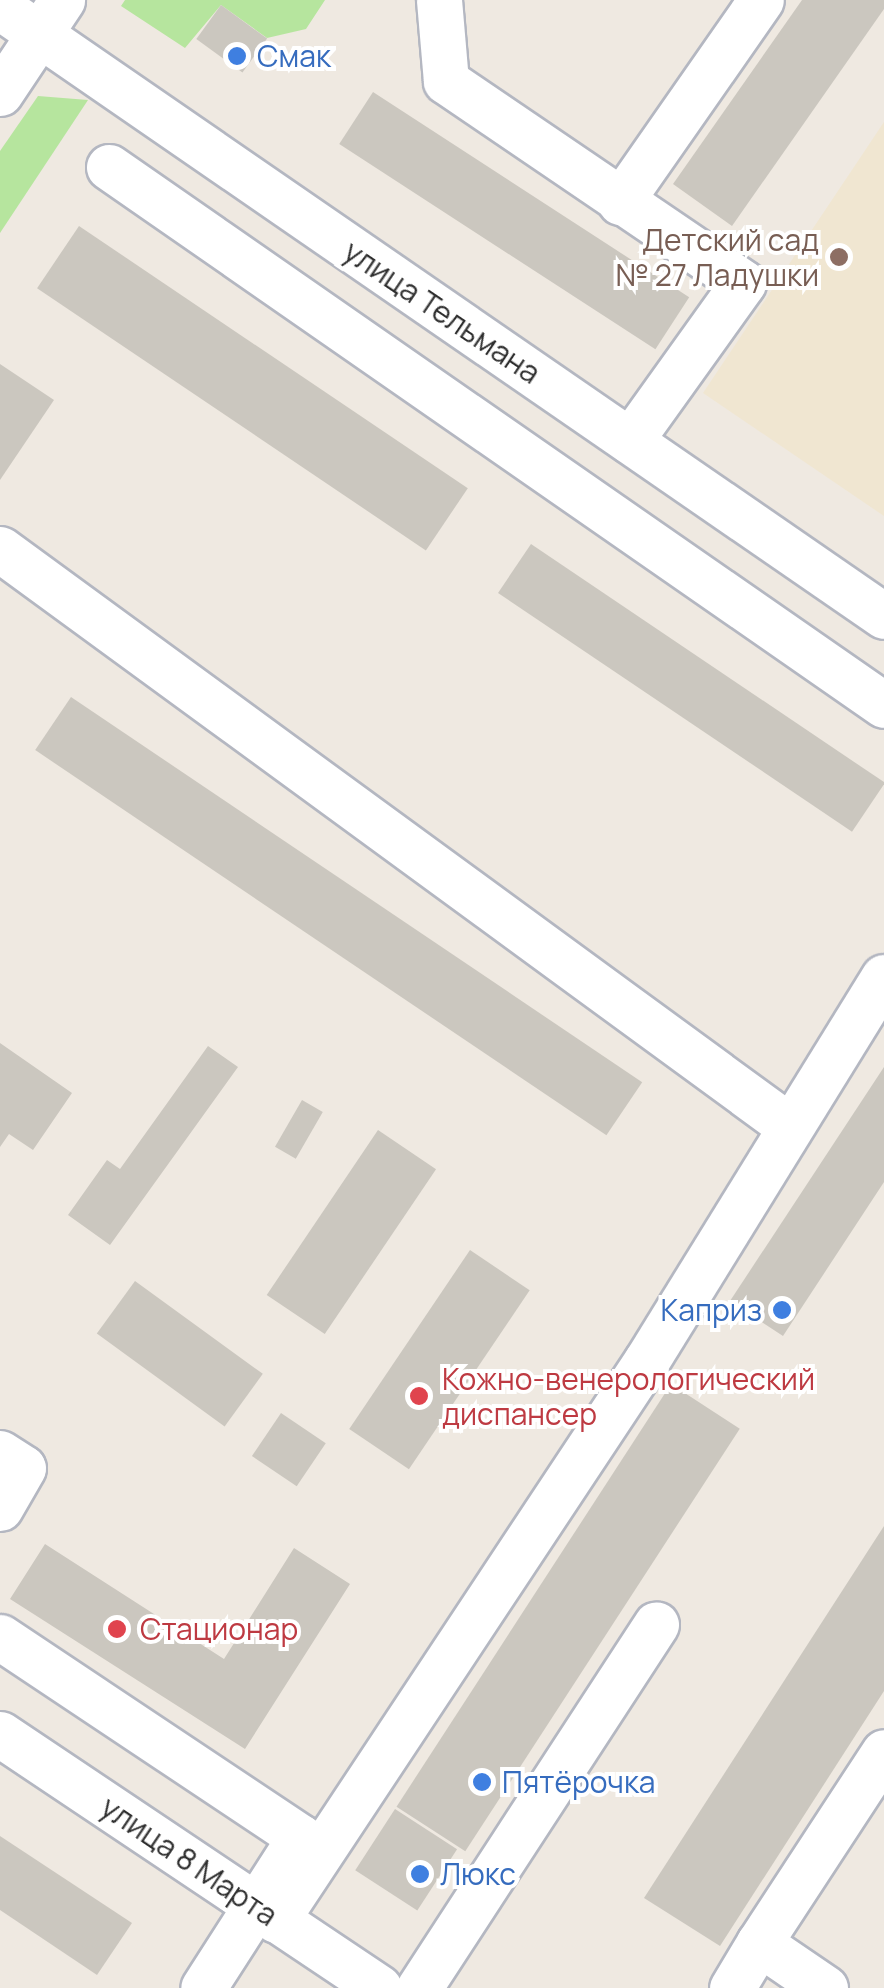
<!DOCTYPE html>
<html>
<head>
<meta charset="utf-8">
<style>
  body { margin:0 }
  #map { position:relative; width:884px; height:1988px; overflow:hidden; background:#efe9e1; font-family:Manrope,sans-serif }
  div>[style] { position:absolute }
  .education>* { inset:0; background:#f0e6d1 }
  .green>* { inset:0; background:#b6e59e }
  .building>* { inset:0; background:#cbc7bf; transform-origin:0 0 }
  .roads { filter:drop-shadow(2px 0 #b4b7c1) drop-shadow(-2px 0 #b4b7c1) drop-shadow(0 2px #b4b7c1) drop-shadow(0 -2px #b4b7c1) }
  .minor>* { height:45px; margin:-22.5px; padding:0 22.5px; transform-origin:22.5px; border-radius:22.5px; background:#fff }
  .dots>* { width:28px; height:28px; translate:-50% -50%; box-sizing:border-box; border:5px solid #fff; border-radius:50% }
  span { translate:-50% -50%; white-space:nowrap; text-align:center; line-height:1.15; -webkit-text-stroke:8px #fff; paint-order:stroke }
  .shop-label { font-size:30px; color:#366cbe }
  .left { translate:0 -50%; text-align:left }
  .right { translate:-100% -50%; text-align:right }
  .education-label { font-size:30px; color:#785e54 }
  .street-label { font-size:30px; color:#2e2e2e }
  .health-label { font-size:30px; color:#be3a42 }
</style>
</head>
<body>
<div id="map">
  <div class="education">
    <div style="clip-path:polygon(884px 122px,884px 516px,703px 393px)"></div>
  </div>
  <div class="green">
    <div style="clip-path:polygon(125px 0,325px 0,306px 29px,267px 38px,221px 5px,185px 48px,121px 6px)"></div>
    <div style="clip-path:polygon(38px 96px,88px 100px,0 233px,0 151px)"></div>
  </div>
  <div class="building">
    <div style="clip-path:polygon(802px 0,884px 0,884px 9px,732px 226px,673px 184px)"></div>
    <div style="left:221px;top:5px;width:57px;height:42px;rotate:36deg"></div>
    <div style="left:373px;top:92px;width:377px;height:62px;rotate:33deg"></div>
    <div style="left:79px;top:226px;width:469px;height:75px;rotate:34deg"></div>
    <div style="clip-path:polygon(0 364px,54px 400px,0 480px)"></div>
    <div style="left:531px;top:544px;width:427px;height:59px;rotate:34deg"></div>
    <div style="left:71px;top:697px;width:689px;height:64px;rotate:34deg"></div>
    <div style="clip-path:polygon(0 1043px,72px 1093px,33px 1150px,9px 1134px,0 1147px)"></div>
    <div style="clip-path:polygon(208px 1046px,238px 1067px,110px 1245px,68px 1215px,107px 1160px,120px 1169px)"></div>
    <div style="clip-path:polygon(884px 1067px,884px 1182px,783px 1336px,730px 1301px)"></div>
    <div style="left:302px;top:1100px;width:24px;height:54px;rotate:30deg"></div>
    <div style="left:378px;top:1130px;width:70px;height:199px;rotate:34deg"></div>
    <div style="left:470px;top:1250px;width:72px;height:216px;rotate:34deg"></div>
    <div style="left:135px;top:1281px;width:158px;height:65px;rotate:36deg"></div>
    <div style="left:671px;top:1384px;width:82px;height:504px;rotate:33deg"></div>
    <div style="left:281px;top:1413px;width:54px;height:52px;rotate:34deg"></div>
    <div style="clip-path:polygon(884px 1526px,884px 1691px,720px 1946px,644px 1898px)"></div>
    <div style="clip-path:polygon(45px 1544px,224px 1659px,294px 1548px,350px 1584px,245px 1749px,10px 1599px)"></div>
    <div style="left:395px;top:1809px;width:74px;height:73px;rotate:33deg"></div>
    <div style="clip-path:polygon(0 1836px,132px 1923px,97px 1975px,0 1910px)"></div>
  </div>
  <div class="roads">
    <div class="minor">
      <div style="left:439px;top:0;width:81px;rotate:85.1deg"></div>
      <div style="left:446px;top:81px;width:359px;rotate:34.2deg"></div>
      <div style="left:743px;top:283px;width:194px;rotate:125.6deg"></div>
      <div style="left:0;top:7px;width:1073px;rotate:34.56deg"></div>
      <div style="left:0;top:93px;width:112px;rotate:-56.3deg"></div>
      <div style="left:109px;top:167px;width:943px;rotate:34.77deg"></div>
      <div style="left:620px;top:202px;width:246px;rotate:-55.1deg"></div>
      <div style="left:0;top:549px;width:977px;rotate:36.18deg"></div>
      <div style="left:0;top:1453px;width:27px;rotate:33deg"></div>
      <div style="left:23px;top:1468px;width:46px;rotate:119.9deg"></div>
      <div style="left:0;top:1637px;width:361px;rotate:33.7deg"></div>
      <div style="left:300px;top:1837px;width:179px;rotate:122.7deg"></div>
      <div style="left:0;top:1734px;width:456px;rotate:33.8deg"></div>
      <div style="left:276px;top:1920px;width:672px;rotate:-56.48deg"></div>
      <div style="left:647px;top:1360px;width:450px;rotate:-58.3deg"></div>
      <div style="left:759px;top:1943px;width:228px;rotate:-56.8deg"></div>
      <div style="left:419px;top:1988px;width:434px;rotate:-56.9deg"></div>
      <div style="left:732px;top:1988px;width:52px;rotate:-59deg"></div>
      <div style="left:759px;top:1943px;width:80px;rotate:34.3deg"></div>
    </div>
  </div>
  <div class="dots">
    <div style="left:237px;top:56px;background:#3f7fe0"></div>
    <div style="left:839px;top:257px;background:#8d6e63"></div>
    <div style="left:782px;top:1310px;background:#3f7fe0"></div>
    <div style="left:419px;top:1396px;background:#e0444e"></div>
    <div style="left:117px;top:1629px;background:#e0444e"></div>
    <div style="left:482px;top:1782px;background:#3f7fe0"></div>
    <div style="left:420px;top:1874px;background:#3f7fe0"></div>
  </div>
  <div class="shop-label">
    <span class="left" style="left:257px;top:56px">Смак</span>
    <span class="right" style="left:762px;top:1310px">Каприз</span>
    <span class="left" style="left:502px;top:1782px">Пятёрочка</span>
    <span class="left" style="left:440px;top:1874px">Люкс</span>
  </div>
  <div class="education-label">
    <span class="right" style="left:819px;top:257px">Детский сад<br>№ 27 Ладушки</span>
  </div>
  <div class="street-label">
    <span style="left:442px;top:312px;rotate:34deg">улица Тельмана</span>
    <span style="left:189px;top:1861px;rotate:34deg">улица 8 Марта</span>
  </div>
  <div class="health-label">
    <span class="left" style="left:442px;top:1396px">Кожно-венерологический<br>диспансер</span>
    <span class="left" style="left:140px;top:1629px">Стационар</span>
  </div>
</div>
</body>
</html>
